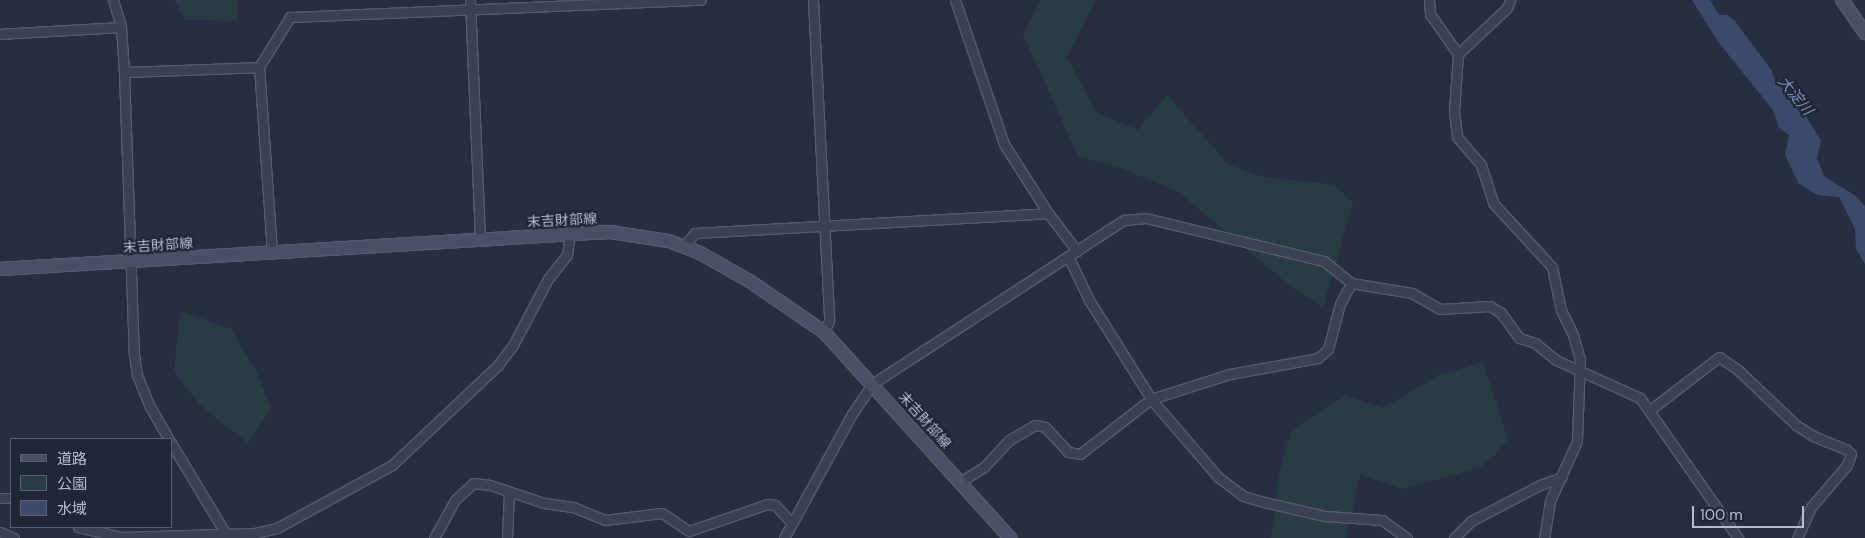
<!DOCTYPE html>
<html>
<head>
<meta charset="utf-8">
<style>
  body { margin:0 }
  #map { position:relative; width:1865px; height:538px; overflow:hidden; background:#272e42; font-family:"DM Sans","Noto Sans JP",sans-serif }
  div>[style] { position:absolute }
  .green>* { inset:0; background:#293c43 }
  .water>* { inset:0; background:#3d496b }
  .roads { filter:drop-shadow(1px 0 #565c6c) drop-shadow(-1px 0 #565c6c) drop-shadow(0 1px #565c6c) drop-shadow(0 -1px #565c6c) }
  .street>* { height:9px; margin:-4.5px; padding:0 4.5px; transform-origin:4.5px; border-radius:4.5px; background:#3b4152 }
  .secondary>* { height:12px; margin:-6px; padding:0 6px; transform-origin:6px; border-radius:6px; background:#494f65 }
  span { translate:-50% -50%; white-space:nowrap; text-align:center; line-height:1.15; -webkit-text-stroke:4.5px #202637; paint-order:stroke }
  .street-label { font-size:14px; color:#b8bdcc }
  .water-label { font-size:15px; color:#808eb2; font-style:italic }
  .legend { position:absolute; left:10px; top:438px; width:162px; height:90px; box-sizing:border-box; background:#202637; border:1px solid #5d6273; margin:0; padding:6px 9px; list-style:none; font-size:15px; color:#b8bdcc }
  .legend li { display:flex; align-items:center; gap:10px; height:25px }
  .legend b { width:25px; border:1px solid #5d6273 }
  .scale { position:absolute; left:1692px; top:506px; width:112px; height:22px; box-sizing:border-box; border:2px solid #b8bdcc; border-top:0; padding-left:6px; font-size:15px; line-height:18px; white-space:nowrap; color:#b8bdcc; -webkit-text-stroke:4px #202637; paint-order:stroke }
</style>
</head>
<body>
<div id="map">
  <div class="green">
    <div style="clip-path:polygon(174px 0,237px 0,238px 21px,185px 20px)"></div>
    <div style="clip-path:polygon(1041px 0,1096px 0,1067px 58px,1096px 112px,1138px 130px,1167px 95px,1229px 165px,1263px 177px,1335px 185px,1353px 203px,1323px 307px,1290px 286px,1179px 192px,1121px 168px,1078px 156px,1023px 34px)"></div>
    <div style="clip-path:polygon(180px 311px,231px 329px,257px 373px,271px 409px,248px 443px,202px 407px,174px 372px)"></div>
    <div style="clip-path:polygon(1483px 362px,1508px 440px,1494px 456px,1481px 467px,1403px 489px,1360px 475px,1346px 538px,1271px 538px,1279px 475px,1291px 431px,1344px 395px,1383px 408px,1439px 375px)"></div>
  </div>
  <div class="water">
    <div style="clip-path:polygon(1692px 0,1710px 0,1719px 15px,1727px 15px,1735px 21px,1772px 71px,1775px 81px,1802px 109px,1821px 141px,1817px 158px,1824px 176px,1856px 196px,1865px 206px,1865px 264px,1856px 249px,1855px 229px,1839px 197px,1818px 195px,1799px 184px,1785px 155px,1789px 135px,1779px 128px,1773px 110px,1719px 43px)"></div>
  </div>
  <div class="roads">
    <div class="street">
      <div style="left:113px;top:0;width:28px;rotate:73deg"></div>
      <div style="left:121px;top:27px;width:45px;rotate:86.2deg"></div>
      <div style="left:124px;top:72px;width:282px;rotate:88deg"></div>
      <div style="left:134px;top:354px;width:21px;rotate:82deg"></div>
      <div style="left:137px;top:375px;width:32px;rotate:68deg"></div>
      <div style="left:149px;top:405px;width:39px;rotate:60deg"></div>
      <div style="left:470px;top:0;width:239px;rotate:87.6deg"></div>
      <div style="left:813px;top:0;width:321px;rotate:87.1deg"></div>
      <div style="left:829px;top:321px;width:12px;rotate:114deg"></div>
      <div style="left:955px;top:0;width:152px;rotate:71.2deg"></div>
      <div style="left:1004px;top:144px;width:82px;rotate:57.5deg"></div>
      <div style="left:1048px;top:213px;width:48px;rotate:52.7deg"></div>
      <div style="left:1429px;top:0;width:14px;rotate:86deg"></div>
      <div style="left:1430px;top:14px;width:49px;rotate:55deg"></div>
      <div style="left:1458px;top:54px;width:57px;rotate:94deg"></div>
      <div style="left:1454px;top:111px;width:26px;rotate:83deg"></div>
      <div style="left:1457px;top:137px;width:37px;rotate:49deg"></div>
      <div style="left:1481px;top:165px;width:40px;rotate:72deg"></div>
      <div style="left:1493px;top:203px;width:87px;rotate:47.3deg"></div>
      <div style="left:1552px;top:267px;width:44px;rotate:78.2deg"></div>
      <div style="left:1561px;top:310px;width:28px;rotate:64deg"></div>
      <div style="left:1573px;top:335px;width:25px;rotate:74deg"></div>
      <div style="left:1580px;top:359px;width:82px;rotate:92.1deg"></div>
      <div style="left:1577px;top:441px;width:66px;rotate:114.2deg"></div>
      <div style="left:1550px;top:501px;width:37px;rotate:99deg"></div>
      <div style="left:0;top:34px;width:121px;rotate:-3.3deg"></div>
      <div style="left:1458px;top:54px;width:67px;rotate:-43.2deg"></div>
      <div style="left:1507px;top:8px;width:9px;rotate:-69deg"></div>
      <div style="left:124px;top:72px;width:135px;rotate:-2.1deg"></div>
      <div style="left:684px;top:246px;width:17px;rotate:-50deg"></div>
      <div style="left:695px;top:233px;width:354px;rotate:-3.2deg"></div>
      <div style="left:272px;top:252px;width:185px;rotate:-94deg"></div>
      <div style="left:259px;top:67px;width:59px;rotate:-58.2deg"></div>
      <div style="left:290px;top:17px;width:411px;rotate:-2.4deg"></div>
      <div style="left:1068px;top:256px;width:49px;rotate:64.5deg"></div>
      <div style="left:1089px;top:300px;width:117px;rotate:57.9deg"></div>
      <div style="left:1151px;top:399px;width:103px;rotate:49.3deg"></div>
      <div style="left:1218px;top:477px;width:31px;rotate:37deg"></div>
      <div style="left:1243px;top:496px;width:22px;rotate:16deg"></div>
      <div style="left:1264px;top:502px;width:63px;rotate:12.9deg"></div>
      <div style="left:1325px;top:516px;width:57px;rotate:4deg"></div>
      <div style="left:1382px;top:520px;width:31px;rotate:36deg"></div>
      <div style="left:1650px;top:410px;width:87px;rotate:-37.5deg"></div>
      <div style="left:1719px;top:357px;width:23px;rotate:34deg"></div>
      <div style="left:1738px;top:370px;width:80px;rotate:43.5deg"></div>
      <div style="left:1796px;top:425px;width:20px;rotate:33deg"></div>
      <div style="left:1813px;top:436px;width:35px;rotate:22deg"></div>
      <div style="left:1846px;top:449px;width:7px;rotate:45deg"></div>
      <div style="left:1851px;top:454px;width:12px;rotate:110deg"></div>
      <div style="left:1847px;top:465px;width:55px;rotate:130.6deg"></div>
      <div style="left:1811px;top:507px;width:34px;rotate:114deg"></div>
      <div style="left:171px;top:443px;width:109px;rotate:58.9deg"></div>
      <div style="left:960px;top:482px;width:28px;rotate:-32deg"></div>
      <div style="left:984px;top:467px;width:37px;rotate:-47deg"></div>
      <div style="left:1009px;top:440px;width:30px;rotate:-30deg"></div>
      <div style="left:1035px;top:425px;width:10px;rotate:11deg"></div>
      <div style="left:1045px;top:427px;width:34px;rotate:47deg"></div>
      <div style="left:1068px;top:452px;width:12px;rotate:9deg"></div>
      <div style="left:1080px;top:454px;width:90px;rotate:-37.8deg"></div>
      <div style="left:1151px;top:399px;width:83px;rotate:-17.6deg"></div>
      <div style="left:1230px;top:374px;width:89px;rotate:-10.3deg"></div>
      <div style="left:1318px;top:358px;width:13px;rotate:-42deg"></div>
      <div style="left:1328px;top:349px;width:47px;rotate:-75.1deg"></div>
      <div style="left:1340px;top:304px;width:24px;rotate:-62deg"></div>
      <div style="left:0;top:498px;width:11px"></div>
      <div style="left:78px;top:527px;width:44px;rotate:13.1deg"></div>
      <div style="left:121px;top:537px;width:134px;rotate:-1.7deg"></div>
      <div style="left:255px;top:533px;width:23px;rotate:-13deg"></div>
      <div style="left:277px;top:528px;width:131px;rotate:-28.7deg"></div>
      <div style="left:392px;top:465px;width:146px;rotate:-43.3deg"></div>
      <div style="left:498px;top:365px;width:25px;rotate:-53deg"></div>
      <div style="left:513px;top:345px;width:75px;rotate:-62.1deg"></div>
      <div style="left:548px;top:279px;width:31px;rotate:-52deg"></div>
      <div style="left:567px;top:255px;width:21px;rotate:-82deg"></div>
      <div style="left:0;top:532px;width:15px;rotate:23deg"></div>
      <div style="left:434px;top:538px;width:43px;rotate:-61.1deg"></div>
      <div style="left:455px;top:500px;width:25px;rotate:-43deg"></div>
      <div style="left:473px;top:483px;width:17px;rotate:7deg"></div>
      <div style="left:490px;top:485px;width:57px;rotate:18.4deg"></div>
      <div style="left:544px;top:503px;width:29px;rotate:8deg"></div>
      <div style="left:573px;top:507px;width:35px;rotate:22deg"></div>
      <div style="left:605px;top:520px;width:57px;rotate:-7deg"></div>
      <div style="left:662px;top:513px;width:32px;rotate:34deg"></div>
      <div style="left:689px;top:531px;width:83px;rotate:-18.9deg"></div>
      <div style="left:768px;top:504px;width:7px;rotate:8deg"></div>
      <div style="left:775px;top:505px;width:25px;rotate:47deg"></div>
      <div style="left:507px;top:538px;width:45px;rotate:-87.5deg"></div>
      <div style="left:784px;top:538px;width:141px;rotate:-61.3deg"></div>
      <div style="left:852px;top:414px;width:36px;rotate:-56deg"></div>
      <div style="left:872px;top:384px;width:301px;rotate:-33.1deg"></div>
      <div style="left:1124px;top:220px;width:22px;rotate:-5deg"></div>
      <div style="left:1146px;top:218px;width:183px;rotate:13.6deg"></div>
      <div style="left:1324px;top:261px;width:35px;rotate:39deg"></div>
      <div style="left:1351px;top:283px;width:62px;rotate:9.3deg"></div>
      <div style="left:1412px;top:293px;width:32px;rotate:30deg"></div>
      <div style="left:1440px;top:309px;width:50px;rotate:-3.4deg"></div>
      <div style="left:1490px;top:306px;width:13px;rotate:32deg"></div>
      <div style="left:1501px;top:313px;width:31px;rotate:54deg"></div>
      <div style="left:1519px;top:338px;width:17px;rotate:17deg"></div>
      <div style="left:1535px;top:343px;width:27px;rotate:39deg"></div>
      <div style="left:1556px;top:360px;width:92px;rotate:24.3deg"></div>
      <div style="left:1640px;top:398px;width:171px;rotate:55deg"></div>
      <div style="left:1454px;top:538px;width:24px;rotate:-45deg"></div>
      <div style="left:1471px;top:521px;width:78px;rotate:-27.6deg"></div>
      <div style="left:1540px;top:485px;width:23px;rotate:-20deg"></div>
    </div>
    <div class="secondary">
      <div style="left:1842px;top:0;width:40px;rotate:55.1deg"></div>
      <div style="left:0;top:269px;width:592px;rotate:-3.49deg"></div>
      <div style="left:591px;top:233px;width:19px;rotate:-3deg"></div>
      <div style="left:610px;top:232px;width:60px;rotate:8.7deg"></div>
      <div style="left:669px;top:241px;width:33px;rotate:21deg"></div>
      <div style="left:700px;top:253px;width:59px;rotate:29.6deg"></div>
      <div style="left:751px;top:282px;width:88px;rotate:34.4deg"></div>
      <div style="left:824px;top:332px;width:278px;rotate:47.9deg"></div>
    </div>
  </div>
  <div class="street-label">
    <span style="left:562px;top:220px;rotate:-3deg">末吉財部線</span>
    <span style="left:158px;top:245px;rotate:-4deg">末吉財部線</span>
    <span style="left:925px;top:420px;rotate:48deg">末吉財部線</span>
  </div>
  <div class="water-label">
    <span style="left:1795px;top:96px;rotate:51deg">大淀川</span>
  </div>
  <ul class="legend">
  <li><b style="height:6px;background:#494f65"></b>道路</li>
  <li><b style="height:14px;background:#293c43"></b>公園</li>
  <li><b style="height:14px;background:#3d496b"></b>水域</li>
  </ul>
  <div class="scale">100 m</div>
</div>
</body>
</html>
